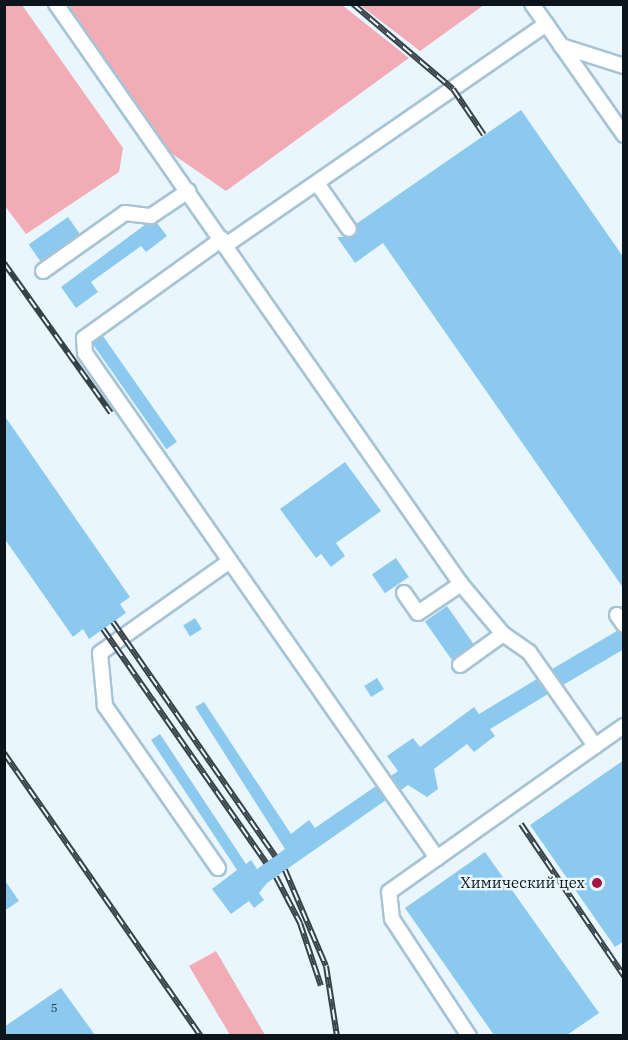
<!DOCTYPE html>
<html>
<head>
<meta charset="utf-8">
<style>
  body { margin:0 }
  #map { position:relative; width:628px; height:1040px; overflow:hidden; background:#eaf6fd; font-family:"IBM Plex Serif",serif }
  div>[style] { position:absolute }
  .forest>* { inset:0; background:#f1acb6 }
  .building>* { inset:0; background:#8bcaee; transform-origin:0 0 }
  .roads { filter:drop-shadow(2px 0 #a7c4d5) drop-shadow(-2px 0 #a7c4d5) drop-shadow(0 2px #a7c4d5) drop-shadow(0 -2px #a7c4d5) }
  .minor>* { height:14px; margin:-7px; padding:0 7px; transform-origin:7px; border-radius:7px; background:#fff }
  .rail>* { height:6px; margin-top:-3px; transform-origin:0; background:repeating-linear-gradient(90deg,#eaf6fd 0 11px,#374248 0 22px); box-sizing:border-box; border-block:2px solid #374248 }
  .dots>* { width:16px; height:16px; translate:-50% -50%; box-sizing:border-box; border:3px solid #eaf6fd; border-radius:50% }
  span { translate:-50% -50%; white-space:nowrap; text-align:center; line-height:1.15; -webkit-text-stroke:4.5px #eaf6fd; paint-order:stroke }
  .number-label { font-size:12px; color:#2b4250 }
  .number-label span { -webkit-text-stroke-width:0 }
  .poi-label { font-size:15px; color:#0b151b }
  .right { translate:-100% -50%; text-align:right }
  .frame { position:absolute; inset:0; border:6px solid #0b151b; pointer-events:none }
</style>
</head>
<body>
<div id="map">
  <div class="forest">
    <div style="clip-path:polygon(5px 4px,22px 5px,123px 148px,119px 172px,26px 234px,5px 206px)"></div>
    <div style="clip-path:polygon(66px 5px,342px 5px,409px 58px,226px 191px,168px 151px)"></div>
    <div style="clip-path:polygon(360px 5px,484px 5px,420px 51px)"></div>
    <div style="clip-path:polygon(216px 951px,265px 1035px,230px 1035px,189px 966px)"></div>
  </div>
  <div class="building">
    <div style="clip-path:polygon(521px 110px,624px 258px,624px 589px,383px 243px,355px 263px,337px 237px,354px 237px,356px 224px)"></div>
    <div style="left:68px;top:217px;width:21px;height:48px;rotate:55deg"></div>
    <div style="clip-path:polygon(157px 223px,167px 236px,146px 252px,141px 246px,91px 282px,98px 292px,76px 308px,61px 287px,146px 224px)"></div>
    <div style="left:103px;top:336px;width:129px;height:13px;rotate:55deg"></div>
    <div style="clip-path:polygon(4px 415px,130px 597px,120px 604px,126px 613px,89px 639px,83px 629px,73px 637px,4px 538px)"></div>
    <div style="clip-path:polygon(345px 462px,381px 511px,336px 543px,345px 556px,331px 567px,321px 554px,316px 558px,280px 509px)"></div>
    <div style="left:396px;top:558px;width:23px;height:29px;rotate:56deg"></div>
    <div style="left:447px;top:606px;width:47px;height:27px;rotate:55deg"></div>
    <div style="left:195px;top:618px;width:13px;height:14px;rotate:58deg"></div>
    <div style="clip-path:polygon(617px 631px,624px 634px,624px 649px,563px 685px,552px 669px)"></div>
    <div style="left:377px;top:678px;width:13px;height:15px;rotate:58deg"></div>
    <div style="clip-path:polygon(537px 679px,548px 694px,490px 729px,495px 736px,474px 752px,467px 744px,434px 769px,438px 789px,427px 797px,408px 785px,401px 790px,391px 776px,398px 771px,387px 756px,413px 738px,420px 747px,474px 707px,479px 714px)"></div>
    <div style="clip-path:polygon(204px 702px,291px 834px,309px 820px,315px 828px,376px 786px,386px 800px,267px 883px,259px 893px,264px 900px,254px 908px,249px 901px,231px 914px,212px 889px,237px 870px,151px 740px,160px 734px,246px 864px,251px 860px,257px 869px,285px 849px,195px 707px)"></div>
    <div style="clip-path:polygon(624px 760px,624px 941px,615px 947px,530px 825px)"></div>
    <div style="clip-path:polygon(485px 852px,599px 1013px,567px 1035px,494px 1035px,405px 908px)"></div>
    <div style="clip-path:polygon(4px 879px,19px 901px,4px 911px)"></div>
    <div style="clip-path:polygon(61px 988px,95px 1035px,4px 1035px,4px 1027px)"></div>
  </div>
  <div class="roads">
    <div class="minor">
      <div style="left:56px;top:4px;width:707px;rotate:55.07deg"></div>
      <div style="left:461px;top:584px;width:65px;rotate:50deg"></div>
      <div style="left:503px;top:634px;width:32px;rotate:35deg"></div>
      <div style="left:529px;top:652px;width:115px;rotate:54.9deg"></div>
      <div style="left:595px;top:746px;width:35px;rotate:-35deg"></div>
      <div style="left:532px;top:4px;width:160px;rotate:54.9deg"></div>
      <div style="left:561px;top:46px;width:66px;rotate:17.6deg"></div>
      <div style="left:319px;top:186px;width:52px;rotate:55.1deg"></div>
      <div style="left:222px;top:239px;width:170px;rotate:144.3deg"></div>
      <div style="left:84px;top:338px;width:15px;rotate:86deg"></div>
      <div style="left:85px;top:353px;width:616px;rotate:55.12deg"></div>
      <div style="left:226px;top:245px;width:389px;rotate:-34.6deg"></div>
      <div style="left:43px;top:271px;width:100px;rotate:-35.3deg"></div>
      <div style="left:125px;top:213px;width:26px;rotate:7deg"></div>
      <div style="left:151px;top:216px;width:45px;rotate:-34deg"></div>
      <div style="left:404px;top:593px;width:24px;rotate:55deg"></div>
      <div style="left:418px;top:613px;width:52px;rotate:-34deg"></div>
      <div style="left:617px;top:615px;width:12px;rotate:55deg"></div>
      <div style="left:460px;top:665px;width:53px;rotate:-35.8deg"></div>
      <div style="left:218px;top:868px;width:198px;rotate:-124.9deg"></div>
      <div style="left:105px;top:706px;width:53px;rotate:-95.4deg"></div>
      <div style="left:100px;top:653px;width:159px;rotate:-35.3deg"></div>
      <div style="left:469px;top:1036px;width:140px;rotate:-123.3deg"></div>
      <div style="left:392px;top:919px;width:27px;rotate:-96deg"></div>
      <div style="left:389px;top:892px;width:252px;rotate:-35.3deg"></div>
    </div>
  </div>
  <div class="rail">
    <div style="left:353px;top:4px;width:131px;rotate:40.4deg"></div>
    <div style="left:453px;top:89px;width:55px;rotate:56deg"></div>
    <div style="left:4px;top:263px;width:184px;rotate:54.5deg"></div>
    <div style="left:113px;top:622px;width:285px;rotate:55.3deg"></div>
    <div style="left:103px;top:629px;width:285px;rotate:55.1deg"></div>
    <div style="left:4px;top:753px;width:345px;rotate:55.2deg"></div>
    <div style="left:521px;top:824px;width:184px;rotate:55.9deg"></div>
    <div style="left:285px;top:870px;width:104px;rotate:66.9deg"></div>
    <div style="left:326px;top:966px;width:71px;rotate:81.1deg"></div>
    <div style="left:276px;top:877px;width:52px;rotate:62.4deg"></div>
    <div style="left:300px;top:923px;width:66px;rotate:71.6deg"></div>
  </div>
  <div class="dots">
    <div style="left:597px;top:883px;background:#a91446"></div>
  </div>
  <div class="number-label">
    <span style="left:54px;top:1008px">5</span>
  </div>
  <div class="poi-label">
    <span class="right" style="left:585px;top:883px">Химический цех</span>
  </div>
  <div class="frame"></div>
</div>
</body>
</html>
